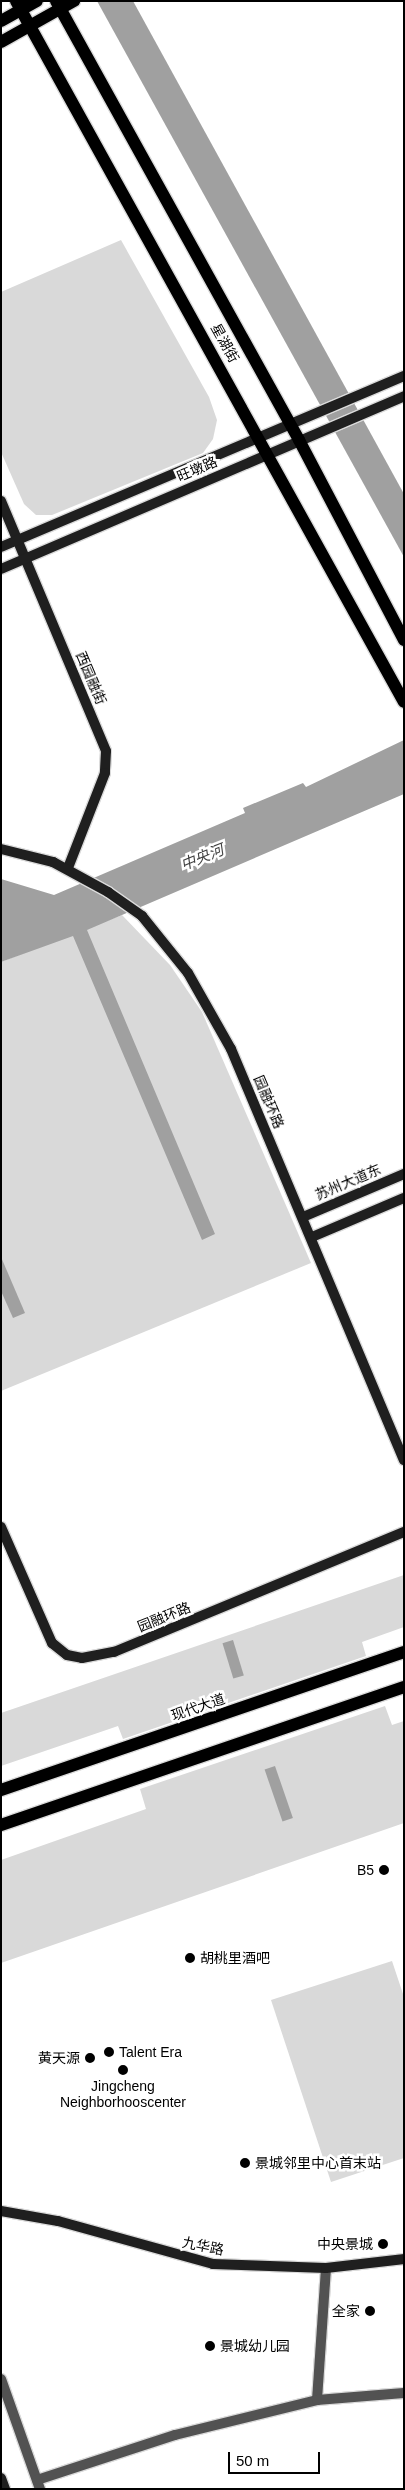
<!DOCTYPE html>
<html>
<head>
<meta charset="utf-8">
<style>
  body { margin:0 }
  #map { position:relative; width:405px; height:2490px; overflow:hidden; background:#fff; font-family:Helvetica,"Noto Sans SC",sans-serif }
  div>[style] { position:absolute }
  .green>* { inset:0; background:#d9d9d9 }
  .water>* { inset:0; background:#a0a0a0; transform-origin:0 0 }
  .roads { filter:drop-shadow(1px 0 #dbdbdb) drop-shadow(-1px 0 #dbdbdb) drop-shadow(0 1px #dbdbdb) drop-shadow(0 -1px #dbdbdb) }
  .street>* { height:10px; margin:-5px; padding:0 5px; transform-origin:5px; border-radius:5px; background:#525252 }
  .secondary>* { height:10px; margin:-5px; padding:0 5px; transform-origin:5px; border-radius:5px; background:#1f1f1f }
  .primary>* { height:12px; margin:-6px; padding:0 6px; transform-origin:6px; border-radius:6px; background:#000 }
  .dots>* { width:14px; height:14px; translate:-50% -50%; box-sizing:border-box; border:2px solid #fff; border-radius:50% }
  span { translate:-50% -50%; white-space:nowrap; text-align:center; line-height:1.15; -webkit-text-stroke:5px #fff; paint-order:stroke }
  .street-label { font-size:14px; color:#000 }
  .poi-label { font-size:14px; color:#000 }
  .right { translate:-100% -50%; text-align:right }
  .left { translate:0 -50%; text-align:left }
  .water-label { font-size:15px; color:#414141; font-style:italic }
  .frame { position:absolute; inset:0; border:2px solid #000; pointer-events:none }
  .scale { position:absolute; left:228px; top:2452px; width:92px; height:22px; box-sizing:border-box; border:2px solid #000; border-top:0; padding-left:6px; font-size:15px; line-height:18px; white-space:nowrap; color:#000; -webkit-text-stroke:4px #fff; paint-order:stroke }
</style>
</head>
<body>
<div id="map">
  <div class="green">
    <div style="clip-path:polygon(121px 240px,209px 397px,217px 420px,213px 439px,203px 453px,52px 515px,36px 515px,24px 504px,1px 452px,1px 292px)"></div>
    <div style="clip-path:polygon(122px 915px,170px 965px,202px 1012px,311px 1263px,1px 1391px,1px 962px)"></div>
    <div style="clip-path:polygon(404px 1575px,404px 1627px,362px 1642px,366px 1656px,123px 1739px,118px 1726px,1px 1766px,1px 1713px)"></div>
    <div style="clip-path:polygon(385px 1706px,392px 1725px,404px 1721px,404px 1823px,1px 1963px,1px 1860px,146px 1809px,140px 1789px)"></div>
    <div style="clip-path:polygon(392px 1961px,404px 1997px,404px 2158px,331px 2182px,271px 2000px)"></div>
  </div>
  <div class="water">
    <div style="clip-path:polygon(97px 1px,133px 1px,404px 494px,404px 557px)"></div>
    <div style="clip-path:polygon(404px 740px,404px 794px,87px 930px,215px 1234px,202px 1240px,73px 936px,1px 962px,1px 879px,54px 895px,245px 813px,243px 808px,303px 783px,306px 787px)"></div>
    <div style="clip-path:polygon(1px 1257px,25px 1313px,13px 1318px,1px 1291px)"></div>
    <div style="left:233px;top:1640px;width:37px;height:11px;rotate:73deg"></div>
    <div style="left:275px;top:1766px;width:55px;height:11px;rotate:71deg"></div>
  </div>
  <div class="roads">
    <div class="street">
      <div style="left:1px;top:2379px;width:117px;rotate:70.5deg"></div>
      <div style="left:317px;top:2400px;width:132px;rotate:-86.1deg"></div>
      <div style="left:37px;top:2480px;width:145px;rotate:-18.1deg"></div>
      <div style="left:175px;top:2435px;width:146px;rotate:-13.8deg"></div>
      <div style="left:317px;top:2400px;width:87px;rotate:-4.6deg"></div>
    </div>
    <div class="secondary">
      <div style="left:1px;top:501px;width:271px;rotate:67.2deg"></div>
      <div style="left:106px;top:751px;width:22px;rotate:93deg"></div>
      <div style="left:105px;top:773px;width:102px;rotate:111.3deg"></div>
      <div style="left:1px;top:547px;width:438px;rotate:-23deg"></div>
      <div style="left:1px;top:569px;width:439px;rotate:-23.2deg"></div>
      <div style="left:1px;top:849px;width:54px;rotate:14deg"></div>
      <div style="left:53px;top:862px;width:63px;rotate:28.6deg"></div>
      <div style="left:108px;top:892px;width:42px;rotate:35.2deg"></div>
      <div style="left:142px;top:916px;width:73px;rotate:51.1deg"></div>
      <div style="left:188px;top:973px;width:87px;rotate:60.5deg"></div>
      <div style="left:231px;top:1049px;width:446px;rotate:67.2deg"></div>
      <div style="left:303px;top:1217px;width:110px;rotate:-23.1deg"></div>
      <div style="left:312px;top:1237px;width:100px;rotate:-23deg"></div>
      <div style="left:1px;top:1527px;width:127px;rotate:66.3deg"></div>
      <div style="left:52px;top:1643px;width:19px;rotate:39deg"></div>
      <div style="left:67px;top:1655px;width:15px;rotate:11deg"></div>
      <div style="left:82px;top:1658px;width:33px;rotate:-11deg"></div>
      <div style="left:114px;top:1652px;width:314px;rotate:-22.5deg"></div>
      <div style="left:1px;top:2211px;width:58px;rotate:10deg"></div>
      <div style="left:58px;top:2221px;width:161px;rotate:15.5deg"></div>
      <div style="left:213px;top:2264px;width:113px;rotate:2deg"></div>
      <div style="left:326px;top:2268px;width:79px;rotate:-6.6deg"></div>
      <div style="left:1px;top:2478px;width:12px;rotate:70deg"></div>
    </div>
    <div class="primary">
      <div style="left:16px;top:1px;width:801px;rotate:61.04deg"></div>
      <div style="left:56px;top:1px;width:502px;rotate:61.03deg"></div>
      <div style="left:299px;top:440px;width:226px;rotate:62.3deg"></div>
      <div style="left:1px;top:21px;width:41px;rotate:-29.1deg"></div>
      <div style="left:1px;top:42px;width:84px;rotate:-29.3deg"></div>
      <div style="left:1px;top:1790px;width:426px;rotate:-18.9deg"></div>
      <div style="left:1px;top:1825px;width:426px;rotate:-18.9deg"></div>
    </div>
  </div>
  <div class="dots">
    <div style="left:384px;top:1870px;background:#000"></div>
    <div style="left:190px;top:1958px;background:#000"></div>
    <div style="left:109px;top:2052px;background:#000"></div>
    <div style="left:90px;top:2058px;background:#000"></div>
    <div style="left:123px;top:2070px;background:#000"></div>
    <div style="left:245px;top:2163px;background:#000"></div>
    <div style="left:383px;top:2244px;background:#000"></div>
    <div style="left:370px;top:2311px;background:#000"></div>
    <div style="left:210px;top:2346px;background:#000"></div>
  </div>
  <div class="street-label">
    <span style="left:225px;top:343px;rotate:61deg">星湖街</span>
    <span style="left:197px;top:469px;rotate:-23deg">旺墩路</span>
    <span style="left:91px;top:678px;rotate:67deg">西园融街</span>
    <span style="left:269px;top:1102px;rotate:67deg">园融环路</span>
    <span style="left:348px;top:1182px;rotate:-23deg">苏州大道东</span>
    <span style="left:164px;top:1617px;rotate:-22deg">园融环路</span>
    <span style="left:198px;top:1707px;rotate:-19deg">现代大道</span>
    <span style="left:203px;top:2246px;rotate:11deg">九华路</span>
  </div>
  <div class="poi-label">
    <span class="right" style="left:374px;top:1870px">B5</span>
    <span class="left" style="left:200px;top:1958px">胡桃里酒吧</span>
    <span class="left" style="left:119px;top:2052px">Talent Era</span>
    <span class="right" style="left:80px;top:2058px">黄天源</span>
    <span style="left:123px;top:2094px">Jingcheng<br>Neighborhooscenter</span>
    <span class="left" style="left:255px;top:2163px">景城邻里中心首末站</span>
    <span class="right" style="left:373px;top:2244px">中央景城</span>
    <span class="right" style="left:360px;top:2311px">全家</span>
    <span class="left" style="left:220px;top:2346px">景城幼儿园</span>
  </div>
  <div class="water-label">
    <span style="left:202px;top:857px;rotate:-22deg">中央河</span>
  </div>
  <div class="frame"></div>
  <div class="scale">50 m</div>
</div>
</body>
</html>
